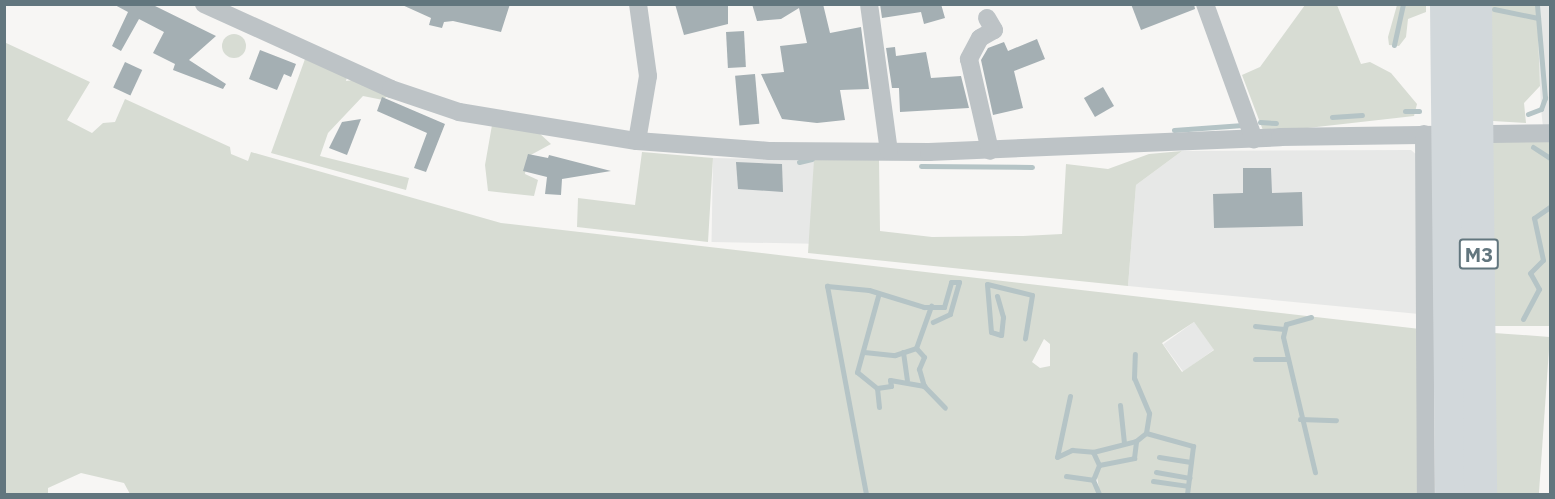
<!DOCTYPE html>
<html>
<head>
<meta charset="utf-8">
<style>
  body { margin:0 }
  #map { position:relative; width:1555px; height:499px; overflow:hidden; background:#f7f6f4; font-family:"IBM Plex Sans",sans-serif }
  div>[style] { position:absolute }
  .built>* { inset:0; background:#e7e8e7; transform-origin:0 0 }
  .green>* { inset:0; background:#d7dcd3; transform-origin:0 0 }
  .round { border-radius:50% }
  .stream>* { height:5px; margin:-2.5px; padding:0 2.5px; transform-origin:2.5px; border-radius:2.5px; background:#b5c4c6 }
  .building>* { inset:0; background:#a4afb3; transform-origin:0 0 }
  .street>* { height:18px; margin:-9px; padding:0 9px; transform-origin:9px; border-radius:9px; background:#bdc3c6 }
  .highway>* { height:33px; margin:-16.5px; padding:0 16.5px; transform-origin:16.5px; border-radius:16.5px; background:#d2d8db }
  span { translate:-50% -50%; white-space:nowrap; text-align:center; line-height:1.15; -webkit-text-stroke:6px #fff; paint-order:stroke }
  .shield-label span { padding:2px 4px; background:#fff; border:2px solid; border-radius:4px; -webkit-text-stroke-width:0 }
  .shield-label { font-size:20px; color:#62767e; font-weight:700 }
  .frame { position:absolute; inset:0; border:6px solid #62767e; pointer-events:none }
</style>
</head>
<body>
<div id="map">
  <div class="built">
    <div style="clip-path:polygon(1537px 5px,1550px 5px,1550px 126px,1543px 127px,1541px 109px)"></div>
    <div style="clip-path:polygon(1411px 150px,1419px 157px,1419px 314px,1128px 286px,1136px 185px,1182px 151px)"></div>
    <div style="left:713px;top:158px;width:101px;height:84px;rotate:1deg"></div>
    <div style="left:1194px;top:322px;width:34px;height:38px;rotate:54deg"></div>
  </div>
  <div class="green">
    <div style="clip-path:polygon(1305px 5px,1337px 5px,1361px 64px,1370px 62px,1391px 73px,1417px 104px,1414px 116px,1264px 133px,1242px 75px,1260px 67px)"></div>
    <div style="clip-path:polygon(1397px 5px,1426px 5px,1426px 12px,1408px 19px,1406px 37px,1399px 46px,1389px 45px,1388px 37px)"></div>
    <div style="clip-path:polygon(1490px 5px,1537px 5px,1540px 86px,1524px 103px,1526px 123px,1493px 121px)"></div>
    <div class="round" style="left:222px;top:34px;width:24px;height:24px"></div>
    <div style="clip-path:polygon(evenodd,4px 42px,90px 82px,67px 120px,92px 133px,103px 123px,115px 122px,125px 99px,230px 147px,231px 154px,248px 161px,251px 152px,501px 223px,1420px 329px,1417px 494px,1100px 494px,1096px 472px,1093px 480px,1099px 494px,130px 494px,124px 483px,81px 473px,48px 488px,48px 494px,5px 494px,4px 42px,1194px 322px,1214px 350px,1182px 372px,1162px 343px,1194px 322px,4px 42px,1044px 339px,1050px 344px,1050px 366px,1040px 368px,1032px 362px,1044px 339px)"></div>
    <div style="clip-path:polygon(305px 59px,347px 77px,346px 81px,360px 79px,387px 96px,383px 100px,363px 96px,328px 133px,320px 156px,409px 178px,406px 190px,271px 153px)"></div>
    <div style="clip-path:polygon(492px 125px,538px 132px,551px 144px,527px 157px,525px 174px,538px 180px,534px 196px,488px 191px,485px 165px)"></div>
    <div style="left:1550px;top:142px;width:184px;height:57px;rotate:90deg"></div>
    <div style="clip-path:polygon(1182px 151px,1136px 185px,1128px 286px,808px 253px,814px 159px,879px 159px,880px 231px,932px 237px,1023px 236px,1062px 234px,1066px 164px,1108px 169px,1149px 154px)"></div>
    <div style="clip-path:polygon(642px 152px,713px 158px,708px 242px,577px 227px,578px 198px,635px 205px)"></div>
    <div style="left:1494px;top:333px;width:56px;height:161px;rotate:4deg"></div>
  </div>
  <div class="stream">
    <div style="left:1494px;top:9px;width:45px;rotate:11.6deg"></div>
    <div style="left:1394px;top:45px;width:42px;rotate:-77.6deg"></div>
    <div style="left:1405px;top:111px;width:14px"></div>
    <div style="left:1528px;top:114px;width:14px;rotate:-21deg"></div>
    <div style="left:1541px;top:109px;width:12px;rotate:-70deg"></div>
    <div style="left:1545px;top:98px;width:94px;rotate:-94.9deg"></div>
    <div style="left:1332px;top:117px;width:30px;rotate:-4deg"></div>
    <div style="left:1260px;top:122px;width:16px;rotate:4deg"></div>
    <div style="left:1174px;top:130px;width:69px;rotate:-4.1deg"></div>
    <div style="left:1533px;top:147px;width:20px;rotate:33deg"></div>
    <div style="left:799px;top:162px;width:13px;rotate:-13deg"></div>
    <div style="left:921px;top:166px;width:111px;rotate:0.5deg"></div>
    <div style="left:878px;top:296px;width:79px;rotate:105.4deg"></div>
    <div style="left:857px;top:372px;width:26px;rotate:39deg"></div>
    <div style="left:877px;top:388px;width:19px;rotate:84deg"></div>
    <div style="left:997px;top:296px;width:22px;rotate:74deg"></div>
    <div style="left:1003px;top:317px;width:18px;rotate:96deg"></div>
    <div style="left:1001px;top:335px;width:10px;rotate:-163deg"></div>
    <div style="left:991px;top:332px;width:48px;rotate:-94.8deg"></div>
    <div style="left:987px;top:284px;width:46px;rotate:13.7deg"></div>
    <div style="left:1032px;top:295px;width:44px;rotate:99.2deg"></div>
    <div style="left:1311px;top:317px;width:26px;rotate:164deg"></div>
    <div style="left:1286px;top:324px;width:13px;rotate:103deg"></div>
    <div style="left:1283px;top:337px;width:139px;rotate:76.7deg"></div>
    <div style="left:1523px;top:319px;width:34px;rotate:-62deg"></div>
    <div style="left:1539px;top:289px;width:18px;rotate:-119deg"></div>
    <div style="left:1530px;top:273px;width:18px;rotate:-45deg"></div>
    <div style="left:1543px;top:260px;width:43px;rotate:-102.1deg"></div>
    <div style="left:1534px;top:218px;width:19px;rotate:-35deg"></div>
    <div style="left:1255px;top:326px;width:29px;rotate:6deg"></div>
    <div style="left:916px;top:348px;width:12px;rotate:48deg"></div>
    <div style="left:924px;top:357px;width:13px;rotate:113deg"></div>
    <div style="left:919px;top:369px;width:18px;rotate:74deg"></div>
    <div style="left:924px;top:386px;width:30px;rotate:46deg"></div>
    <div style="left:864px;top:352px;width:31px;rotate:6deg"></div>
    <div style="left:895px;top:355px;width:22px;rotate:-18deg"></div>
    <div style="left:916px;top:348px;width:45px;rotate:-70.3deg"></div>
    <div style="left:903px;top:352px;width:28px;rotate:82deg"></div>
    <div style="left:1255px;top:359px;width:32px"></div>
    <div style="left:877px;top:388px;width:14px;rotate:-8deg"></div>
    <div style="left:891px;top:386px;width:6px;rotate:-99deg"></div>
    <div style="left:890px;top:380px;width:35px;rotate:10deg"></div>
    <div style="left:1070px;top:396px;width:62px;rotate:102deg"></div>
    <div style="left:1057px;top:457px;width:17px;rotate:-25deg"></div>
    <div style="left:1072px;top:450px;width:21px;rotate:5deg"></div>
    <div style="left:1120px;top:405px;width:38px;rotate:84deg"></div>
    <div style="left:1300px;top:419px;width:36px;rotate:2deg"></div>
    <div style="left:1146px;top:433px;width:49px;rotate:15.5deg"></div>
    <div style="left:1193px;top:446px;width:48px;rotate:97.1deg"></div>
    <div style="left:1159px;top:457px;width:32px;rotate:9deg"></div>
    <div style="left:1099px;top:465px;width:14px;rotate:-115deg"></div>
    <div style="left:1093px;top:452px;width:44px;rotate:-14.3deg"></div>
    <div style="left:1156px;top:472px;width:34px;rotate:10deg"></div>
    <div style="left:1066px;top:476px;width:27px;rotate:8deg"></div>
    <div style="left:1153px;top:481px;width:35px;rotate:8deg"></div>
    <div style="left:866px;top:494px;width:212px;rotate:-100.6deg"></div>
    <div style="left:827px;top:286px;width:42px;rotate:5.4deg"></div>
    <div style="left:869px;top:290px;width:58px;rotate:17.2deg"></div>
    <div style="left:924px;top:307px;width:20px"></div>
    <div style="left:944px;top:307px;width:26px;rotate:-74deg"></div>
    <div style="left:951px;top:282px;width:8px"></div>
    <div style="left:959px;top:282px;width:33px;rotate:106deg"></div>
    <div style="left:950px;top:314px;width:19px;rotate:155deg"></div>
    <div style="left:1099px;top:494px;width:15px;rotate:-113deg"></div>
    <div style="left:1093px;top:480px;width:16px;rotate:-68deg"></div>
    <div style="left:1099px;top:465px;width:36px;rotate:-11deg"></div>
    <div style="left:1134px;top:458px;width:17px;rotate:-83deg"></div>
    <div style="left:1136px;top:441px;width:13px;rotate:-39deg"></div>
    <div style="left:1146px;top:433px;width:20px;rotate:-81deg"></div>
    <div style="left:1149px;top:413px;width:38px;rotate:-113deg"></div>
    <div style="left:1134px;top:378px;width:24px;rotate:-88deg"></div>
  </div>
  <div class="building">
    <div style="clip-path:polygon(113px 4px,151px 4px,216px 36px,189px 60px,226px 84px,223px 89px,173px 70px,175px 64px,153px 53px,164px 32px,139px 19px,121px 51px,112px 46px,128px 12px)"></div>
    <div style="clip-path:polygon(400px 4px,510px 4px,501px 32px,453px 21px,444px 22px,442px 28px,429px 25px,431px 18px)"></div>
    <div style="clip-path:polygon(675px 4px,728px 6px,728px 24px,684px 35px)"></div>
    <div style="clip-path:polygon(752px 4px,823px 4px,830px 33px,861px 27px,869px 89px,840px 90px,845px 120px,817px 123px,782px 119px,761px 74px,784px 72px,780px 46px,807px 43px,799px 8px,781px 19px,757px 21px)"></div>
    <div style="clip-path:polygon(880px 4px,941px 4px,945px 18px,924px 24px,921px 12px,882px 18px)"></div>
    <div style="clip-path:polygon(1131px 4px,1194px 4px,1195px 9px,1141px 30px)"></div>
    <div style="left:744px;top:31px;width:36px;height:18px;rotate:87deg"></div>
    <div style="clip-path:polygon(1037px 39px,1045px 59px,1014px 71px,1023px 108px,993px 115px,981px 60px,988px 48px,1004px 42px,1008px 51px)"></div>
    <div style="clip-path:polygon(895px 47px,896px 56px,926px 52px,931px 78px,961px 76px,969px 108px,900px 112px,899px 88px,892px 88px,886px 48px)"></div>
    <div style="clip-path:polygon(260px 50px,296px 64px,291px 77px,284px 74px,277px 90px,249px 79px)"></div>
    <div style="left:125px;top:62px;width:19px;height:28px;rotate:25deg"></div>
    <div style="left:755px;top:74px;width:50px;height:20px;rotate:85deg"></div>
    <div style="left:1103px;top:87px;width:22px;height:22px;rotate:60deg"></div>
    <div style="clip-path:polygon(382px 97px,445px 124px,426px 172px,414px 168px,427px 133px,377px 111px)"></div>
    <div style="clip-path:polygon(361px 119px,347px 155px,329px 148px,342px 122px)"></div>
    <div style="clip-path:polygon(528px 154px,548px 158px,549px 155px,611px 171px,562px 179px,561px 195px,545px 194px,547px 177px,523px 171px)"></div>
    <div style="clip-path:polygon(736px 162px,782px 164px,783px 192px,738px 189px)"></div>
    <div style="clip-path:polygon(1243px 168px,1271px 168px,1272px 193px,1302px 192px,1303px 226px,1214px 228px,1213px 194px,1243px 193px)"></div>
  </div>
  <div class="street">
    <div style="left:204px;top:4px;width:205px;rotate:24.4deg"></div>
    <div style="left:391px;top:89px;width:72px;rotate:18.7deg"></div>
    <div style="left:459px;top:112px;width:180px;rotate:9.3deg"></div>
    <div style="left:637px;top:141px;width:132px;rotate:4.3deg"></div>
    <div style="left:769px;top:151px;width:160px;rotate:0.4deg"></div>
    <div style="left:929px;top:152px;width:351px;rotate:-2.4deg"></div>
    <div style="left:1280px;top:137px;width:270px;rotate:-0.8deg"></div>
    <div style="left:869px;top:4px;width:148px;rotate:82.3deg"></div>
    <div style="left:1205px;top:4px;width:144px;rotate:70.1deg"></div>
    <div style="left:987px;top:18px;width:14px;rotate:60deg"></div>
    <div style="left:994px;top:30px;width:16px;rotate:150deg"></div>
    <div style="left:980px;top:38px;width:24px;rotate:118deg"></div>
    <div style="left:969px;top:59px;width:94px;rotate:77.1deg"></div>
    <div style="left:1424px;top:134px;width:360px;rotate:89.7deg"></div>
    <div style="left:637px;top:141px;width:66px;rotate:-80.4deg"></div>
    <div style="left:648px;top:76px;width:73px;rotate:-97.9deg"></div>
  </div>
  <div class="highway">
    <div style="left:1446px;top:4px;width:490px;rotate:89.4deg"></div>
    <div style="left:1475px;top:4px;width:490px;rotate:89.4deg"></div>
  </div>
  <div class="shield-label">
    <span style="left:1479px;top:254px">M3</span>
  </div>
  <div class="frame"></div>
</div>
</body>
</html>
